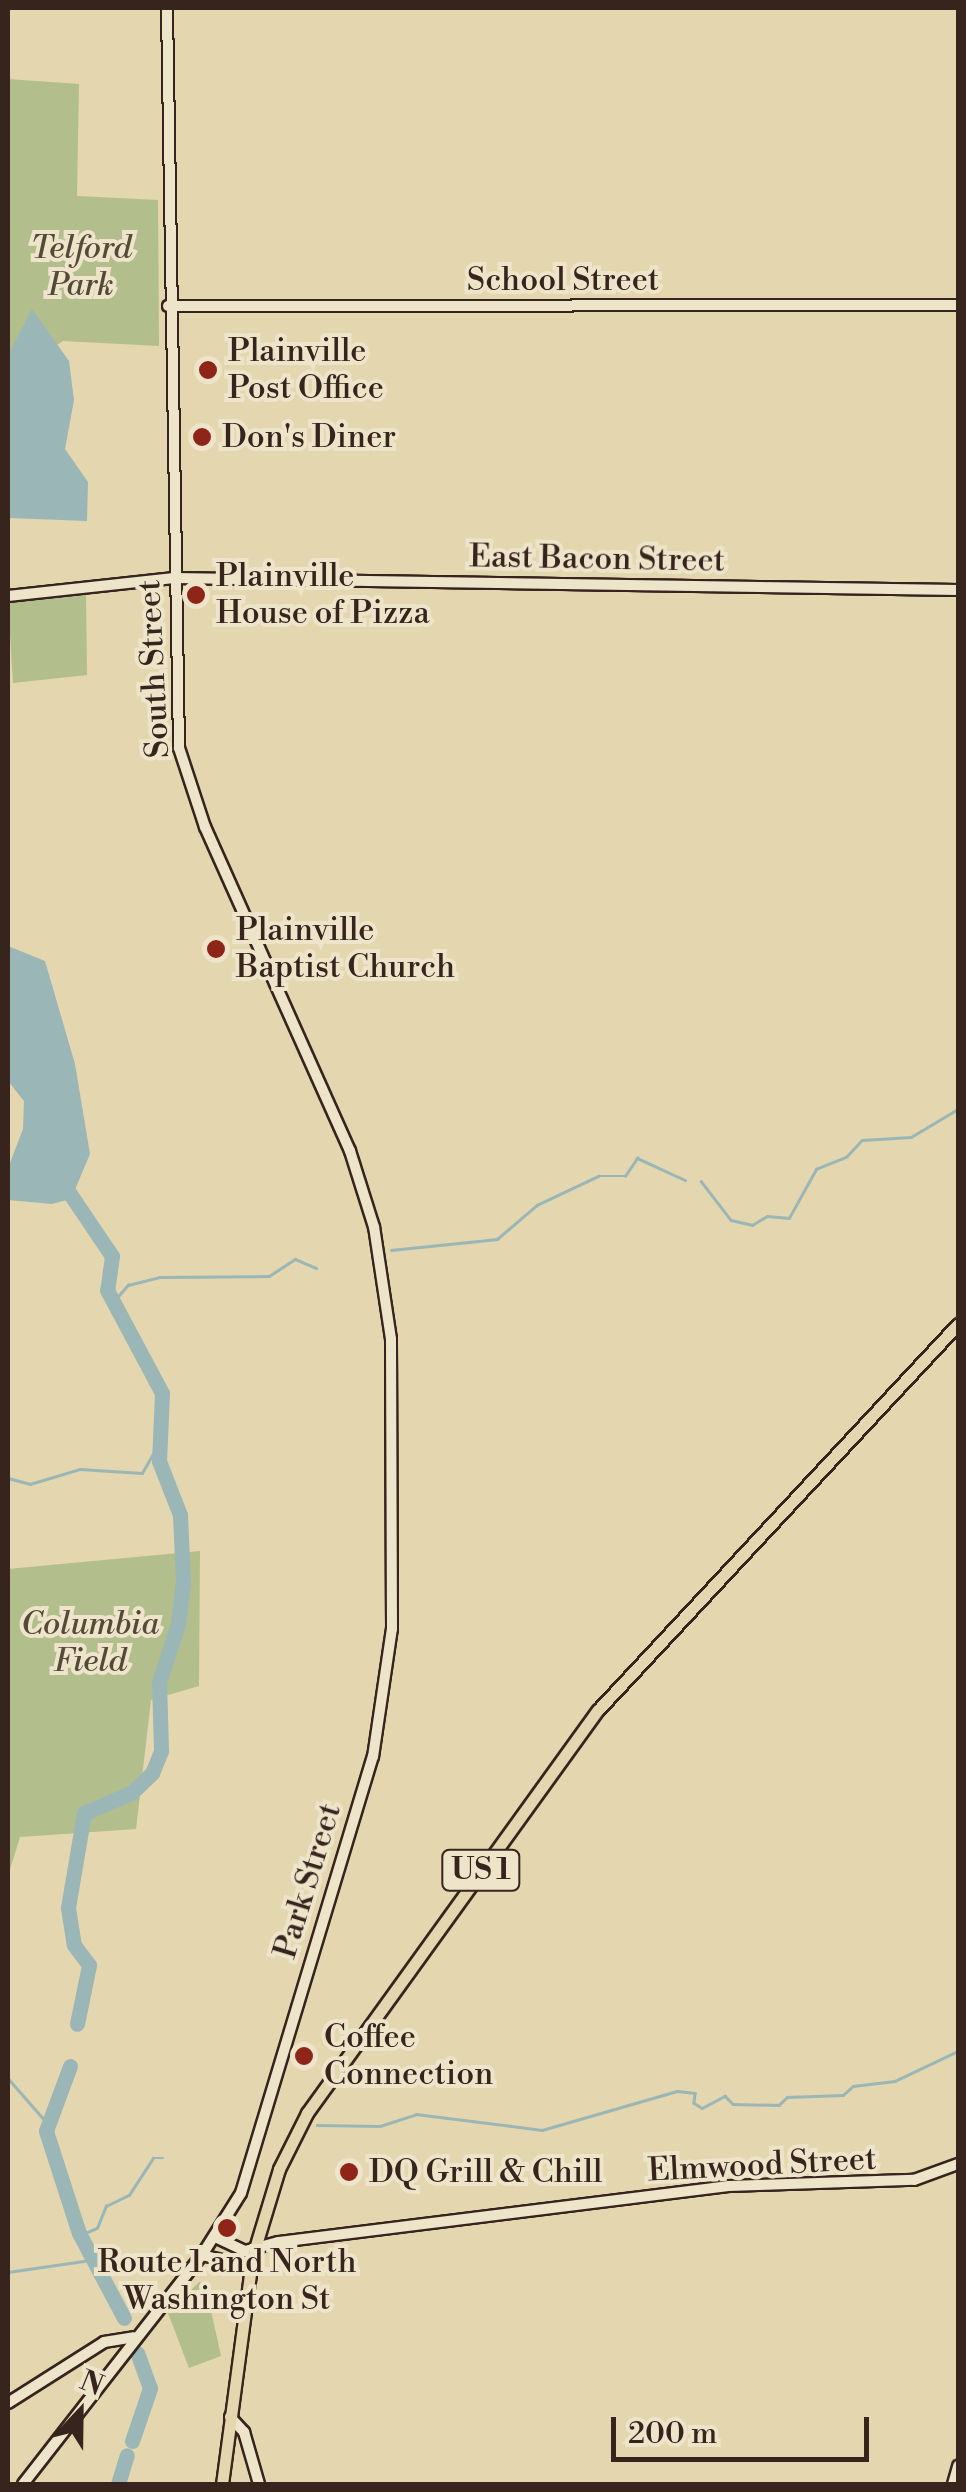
<!DOCTYPE html>
<html>
<head>
<meta charset="utf-8">
<style>
  body { margin:0 }
  #map { position:relative; width:966px; height:2492px; overflow:hidden; background:#e4d6ae; font-family:"Libre Bodoni",serif }
  div>[style] { position:absolute }
  .green>* { inset:0; background:#b2be8c }
  .water>* { inset:0; background:#9bb6b6 }
  .stream>* { height:2.5px; margin:-1.25px; padding:0 1.25px; transform-origin:1.25px; border-radius:1.25px; background:#9bb6b6 }
  .river>* { height:15px; margin:-7.5px; padding:0 7.5px; transform-origin:7.5px; border-radius:7.5px; background:#9bb6b6 }
  .roads { filter:drop-shadow(2px 0 #36241d) drop-shadow(-2px 0 #36241d) drop-shadow(0 2px #36241d) drop-shadow(0 -2px #36241d) }
  .secondary>* { height:10px; margin:-5px; padding:0 5px; transform-origin:5px; border-radius:5px; background:#ede4ca }
  .primary>* { height:11px; margin:-5.5px; padding:0 5.5px; transform-origin:5.5px; border-radius:5.5px; background:#e4d6ae }
  .dots>* { width:28px; height:28px; translate:-50% -50%; box-sizing:border-box; border:5px solid #ede4ca; border-radius:50% }
  span { translate:-50% -50%; white-space:nowrap; text-align:center; line-height:1.15; -webkit-text-stroke:8px #ede4ca; paint-order:stroke }
  .shield-label span { padding:2px 8px; background:#ede4ca; border:2px solid; border-radius:8px; -webkit-text-stroke-width:0 }
  .shield-label { font-size:30px; color:#36241d; font-weight:700 }
  .park-label { font-size:32px; color:#554a39; font-style:italic }
  .street-label { font-size:32px; color:#36241d }
  .poi-label { font-size:32px; color:#36241d }
  .left { translate:0 -50%; text-align:left }
  .frame { position:absolute; inset:0; border:10px solid #36241d; pointer-events:none }
  .north { position:absolute; left:30px; top:2362px; width:100px; height:100px; -webkit-text-stroke:8px #ede4ca; paint-order:stroke; rotate:22deg; font-size:28px; font-weight:700; line-height:40px; text-align:center; color:#36241d }
  .north::after { content:''; display:block; margin:auto; width:35px; height:45px; background:#36241d; clip-path:polygon(50% 0,100% 100%,50% 72%,0 100%) }
  .scale { position:absolute; left:611px; top:2417px; width:258px; height:45px; box-sizing:border-box; border:5px solid #36241d; border-top:0; padding-left:12px; font-size:30px; line-height:35px; white-space:nowrap; color:#36241d; -webkit-text-stroke:8px #ede4ca; paint-order:stroke }
</style>
</head>
<body>
<div id="map">
  <div class="green">
    <div style="clip-path:polygon(8px 79px,79px 84px,77px 196px,158px 200px,159px 346px,63px 341px,8px 377px)"></div>
    <div style="clip-path:polygon(86px 593px,87px 675px,13px 683px,8px 602px)"></div>
    <div style="clip-path:polygon(200px 1551px,199px 1686px,151px 1700px,136px 1829px,20px 1837px,8px 1876px,8px 1569px)"></div>
    <div style="clip-path:polygon(199px 2282px,205px 2283px,221px 2356px,189px 2368px,168px 2313px)"></div>
  </div>
  <div class="water">
    <div style="clip-path:polygon(32px 309px,69px 361px,74px 400px,65px 449px,88px 482px,87px 521px,8px 518px,8px 355px)"></div>
    <div style="clip-path:polygon(8px 946px,45px 961px,75px 1064px,90px 1154px,71px 1199px,52px 1204px,8px 1200px,8px 1168px,23px 1129px,24px 1101px,8px 1081px)"></div>
  </div>
  <div class="stream">
    <div style="left:701px;top:1181px;width:49px;rotate:52.4deg"></div>
    <div style="left:731px;top:1220px;width:22px;rotate:13deg"></div>
    <div style="left:752px;top:1225px;width:17px;rotate:-31deg"></div>
    <div style="left:767px;top:1216px;width:22px;rotate:5deg"></div>
    <div style="left:789px;top:1218px;width:56px;rotate:-61.1deg"></div>
    <div style="left:816px;top:1169px;width:32px;rotate:-22deg"></div>
    <div style="left:846px;top:1157px;width:23px;rotate:-47deg"></div>
    <div style="left:862px;top:1140px;width:49px;rotate:-3.5deg"></div>
    <div style="left:911px;top:1137px;width:55px;rotate:-30.8deg"></div>
    <div style="left:391px;top:1250px;width:107px;rotate:-5.9deg"></div>
    <div style="left:497px;top:1239px;width:52px;rotate:-40.4deg"></div>
    <div style="left:537px;top:1205px;width:68px;rotate:-25.4deg"></div>
    <div style="left:598px;top:1176px;width:27px"></div>
    <div style="left:625px;top:1176px;width:22px;rotate:-56deg"></div>
    <div style="left:637px;top:1158px;width:53px;rotate:24.6deg"></div>
    <div style="left:113px;top:1302px;width:23px;rotate:-49deg"></div>
    <div style="left:128px;top:1285px;width:32px;rotate:-14deg"></div>
    <div style="left:159px;top:1277px;width:110px;rotate:-0.5deg"></div>
    <div style="left:269px;top:1276px;width:31px;rotate:-33deg"></div>
    <div style="left:295px;top:1259px;width:23px;rotate:23deg"></div>
    <div style="left:8px;top:1478px;width:23px;rotate:15deg"></div>
    <div style="left:30px;top:1484px;width:52px;rotate:-16.7deg"></div>
    <div style="left:80px;top:1469px;width:62px;rotate:3.7deg"></div>
    <div style="left:142px;top:1473px;width:32px;rotate:-60deg"></div>
    <div style="left:8px;top:2078px;width:61px;rotate:49deg"></div>
    <div style="left:317px;top:2125px;width:63px;rotate:0.9deg"></div>
    <div style="left:380px;top:2126px;width:38px;rotate:-18deg"></div>
    <div style="left:416px;top:2114px;width:127px;rotate:7.2deg"></div>
    <div style="left:542px;top:2130px;width:141px;rotate:-16.1deg"></div>
    <div style="left:677px;top:2091px;width:18px;rotate:6deg"></div>
    <div style="left:695px;top:2093px;width:10px;rotate:96deg"></div>
    <div style="left:694px;top:2103px;width:9px;rotate:32deg"></div>
    <div style="left:702px;top:2108px;width:26px;rotate:-28deg"></div>
    <div style="left:725px;top:2096px;width:11px;rotate:45deg"></div>
    <div style="left:733px;top:2104px;width:46px;rotate:1.2deg"></div>
    <div style="left:779px;top:2105px;width:11px;rotate:-45deg"></div>
    <div style="left:787px;top:2097px;width:56px;rotate:-2deg"></div>
    <div style="left:843px;top:2095px;width:13px;rotate:-42deg"></div>
    <div style="left:853px;top:2086px;width:42px;rotate:-6.8deg"></div>
    <div style="left:895px;top:2081px;width:70px;rotate:-25.5deg"></div>
    <div style="left:81px;top:2235px;width:17px;rotate:-24deg"></div>
    <div style="left:97px;top:2228px;width:24px;rotate:-68deg"></div>
    <div style="left:106px;top:2206px;width:25px;rotate:-26deg"></div>
    <div style="left:129px;top:2195px;width:44px;rotate:-57deg"></div>
    <div style="left:153px;top:2158px;width:10px"></div>
    <div style="left:8px;top:2272px;width:90px;rotate:-8.3deg"></div>
  </div>
  <div class="river">
    <div style="left:62px;top:1182px;width:89px;rotate:56deg"></div>
    <div style="left:112px;top:1256px;width:34px;rotate:98deg"></div>
    <div style="left:107px;top:1290px;width:117px;rotate:61.9deg"></div>
    <div style="left:162px;top:1393px;width:68px;rotate:92.5deg"></div>
    <div style="left:159px;top:1461px;width:58px;rotate:68.7deg"></div>
    <div style="left:180px;top:1515px;width:67px;rotate:87.4deg"></div>
    <div style="left:183px;top:1582px;width:42px;rotate:96.8deg"></div>
    <div style="left:178px;top:1624px;width:61px;rotate:108.1deg"></div>
    <div style="left:159px;top:1682px;width:69px;rotate:88.3deg"></div>
    <div style="left:161px;top:1751px;width:24px;rotate:112deg"></div>
    <div style="left:152px;top:1773px;width:29px;rotate:136deg"></div>
    <div style="left:131px;top:1793px;width:51px;rotate:156.9deg"></div>
    <div style="left:84px;top:1813px;width:96px;rotate:99.6deg"></div>
    <div style="left:68px;top:1908px;width:37px;rotate:81deg"></div>
    <div style="left:74px;top:1945px;width:25px;rotate:53deg"></div>
    <div style="left:89px;top:1965px;width:60px;rotate:101.5deg"></div>
    <div style="left:70px;top:2066px;width:69px;rotate:110.3deg"></div>
    <div style="left:46px;top:2131px;width:107px;rotate:72.1deg"></div>
    <div style="left:79px;top:2233px;width:96px;rotate:62.1deg"></div>
    <div style="left:132px;top:2441px;width:56px;rotate:-71.2deg"></div>
    <div style="left:150px;top:2388px;width:37px;rotate:-110deg"></div>
    <div style="left:118px;top:2484px;width:30px;rotate:-73deg"></div>
  </div>
  <div class="roads">
    <div class="secondary">
      <div style="left:168px;top:306px;width:790px;rotate:-0.07deg"></div>
      <div style="left:8px;top:596px;width:167px;rotate:-6.2deg"></div>
      <div style="left:174px;top:578px;width:784px;rotate:0.88deg"></div>
      <div style="left:215px;top:2237px;width:33px;rotate:25deg"></div>
      <div style="left:245px;top:2251px;width:35px;rotate:-15deg"></div>
      <div style="left:279px;top:2242px;width:453px;rotate:-7.1deg"></div>
      <div style="left:729px;top:2186px;width:185px;rotate:-1.9deg"></div>
      <div style="left:914px;top:2180px;width:47px;rotate:-20deg"></div>
      <div style="left:202px;top:2255px;width:49px;rotate:14deg"></div>
      <div style="left:8px;top:2403px;width:114px;rotate:-32.4deg"></div>
      <div style="left:104px;top:2342px;width:30px;rotate:-9deg"></div>
      <div style="left:230px;top:2417px;width:21px;rotate:47deg"></div>
      <div style="left:244px;top:2432px;width:54px;rotate:73.9deg"></div>
      <div style="left:23px;top:2484px;width:291px;rotate:-52deg"></div>
      <div style="left:202px;top:2255px;width:73px;rotate:-57.8deg"></div>
      <div style="left:241px;top:2193px;width:456px;rotate:-73.2deg"></div>
      <div style="left:373px;top:1757px;width:129px;rotate:-81.6deg"></div>
      <div style="left:392px;top:1629px;width:290px;rotate:-90.2deg"></div>
      <div style="left:391px;top:1339px;width:113px;rotate:-98.6deg"></div>
      <div style="left:374px;top:1227px;width:80px;rotate:-107.5deg"></div>
      <div style="left:350px;top:1151px;width:355px;rotate:-114.1deg"></div>
      <div style="left:205px;top:827px;width:83px;rotate:-108.2deg"></div>
      <div style="left:179px;top:748px;width:740px;rotate:-90.93deg"></div>
      <div style="left:953px;top:2484px;width:19px;rotate:-74deg"></div>
    </div>
    <div class="primary">
      <div style="left:222px;top:2484px;width:228px;rotate:-82.4deg"></div>
      <div style="left:252px;top:2258px;width:93px;rotate:-73.1deg"></div>
      <div style="left:279px;top:2169px;width:63px;rotate:-63.4deg"></div>
      <div style="left:307px;top:2113px;width:497px;rotate:-54.2deg"></div>
      <div style="left:598px;top:1710px;width:528px;rotate:-47deg"></div>
    </div>
  </div>
  <div class="dots">
    <div style="left:208px;top:370px;background:#8f2418"></div>
    <div style="left:202px;top:437px;background:#8f2418"></div>
    <div style="left:196px;top:595px;background:#8f2418"></div>
    <div style="left:216px;top:949px;background:#8f2418"></div>
    <div style="left:304px;top:2056px;background:#8f2418"></div>
    <div style="left:349px;top:2172px;background:#8f2418"></div>
    <div style="left:227px;top:2228px;background:#8f2418"></div>
  </div>
  <div class="shield-label">
    <span style="left:481px;top:1870px">US 1</span>
  </div>
  <div class="park-label">
    <span style="left:81px;top:267px">Telford<br>Park</span>
    <span style="left:90px;top:1643px">Columbia<br>Field</span>
  </div>
  <div class="street-label">
    <span style="left:563px;top:280px">School Street</span>
    <span style="left:597px;top:559px;rotate:1deg">East Bacon Street</span>
    <span style="left:154px;top:669px;rotate:-93deg">South Street</span>
    <span style="left:308px;top:1881px;rotate:-73deg">Park Street</span>
    <span style="left:762px;top:2165px;rotate:-3deg">Elmwood Street</span>
  </div>
  <div class="poi-label">
    <span class="left" style="left:228px;top:370px">Plainville<br>Post Office</span>
    <span class="left" style="left:222px;top:437px">Don's Diner</span>
    <span class="left" style="left:216px;top:595px">Plainville<br>House of Pizza</span>
    <span class="left" style="left:236px;top:949px">Plainville<br>Baptist Church</span>
    <span class="left" style="left:324px;top:2056px">Coffee<br>Connection</span>
    <span class="left" style="left:369px;top:2172px">DQ Grill &amp; Chill</span>
    <span style="left:227px;top:2281px">Route 1 and North<br>Washington St</span>
  </div>
  <div class="frame"></div>
  <div class="north">N</div>
  <div class="scale">200 m</div>
</div>
</body>
</html>
